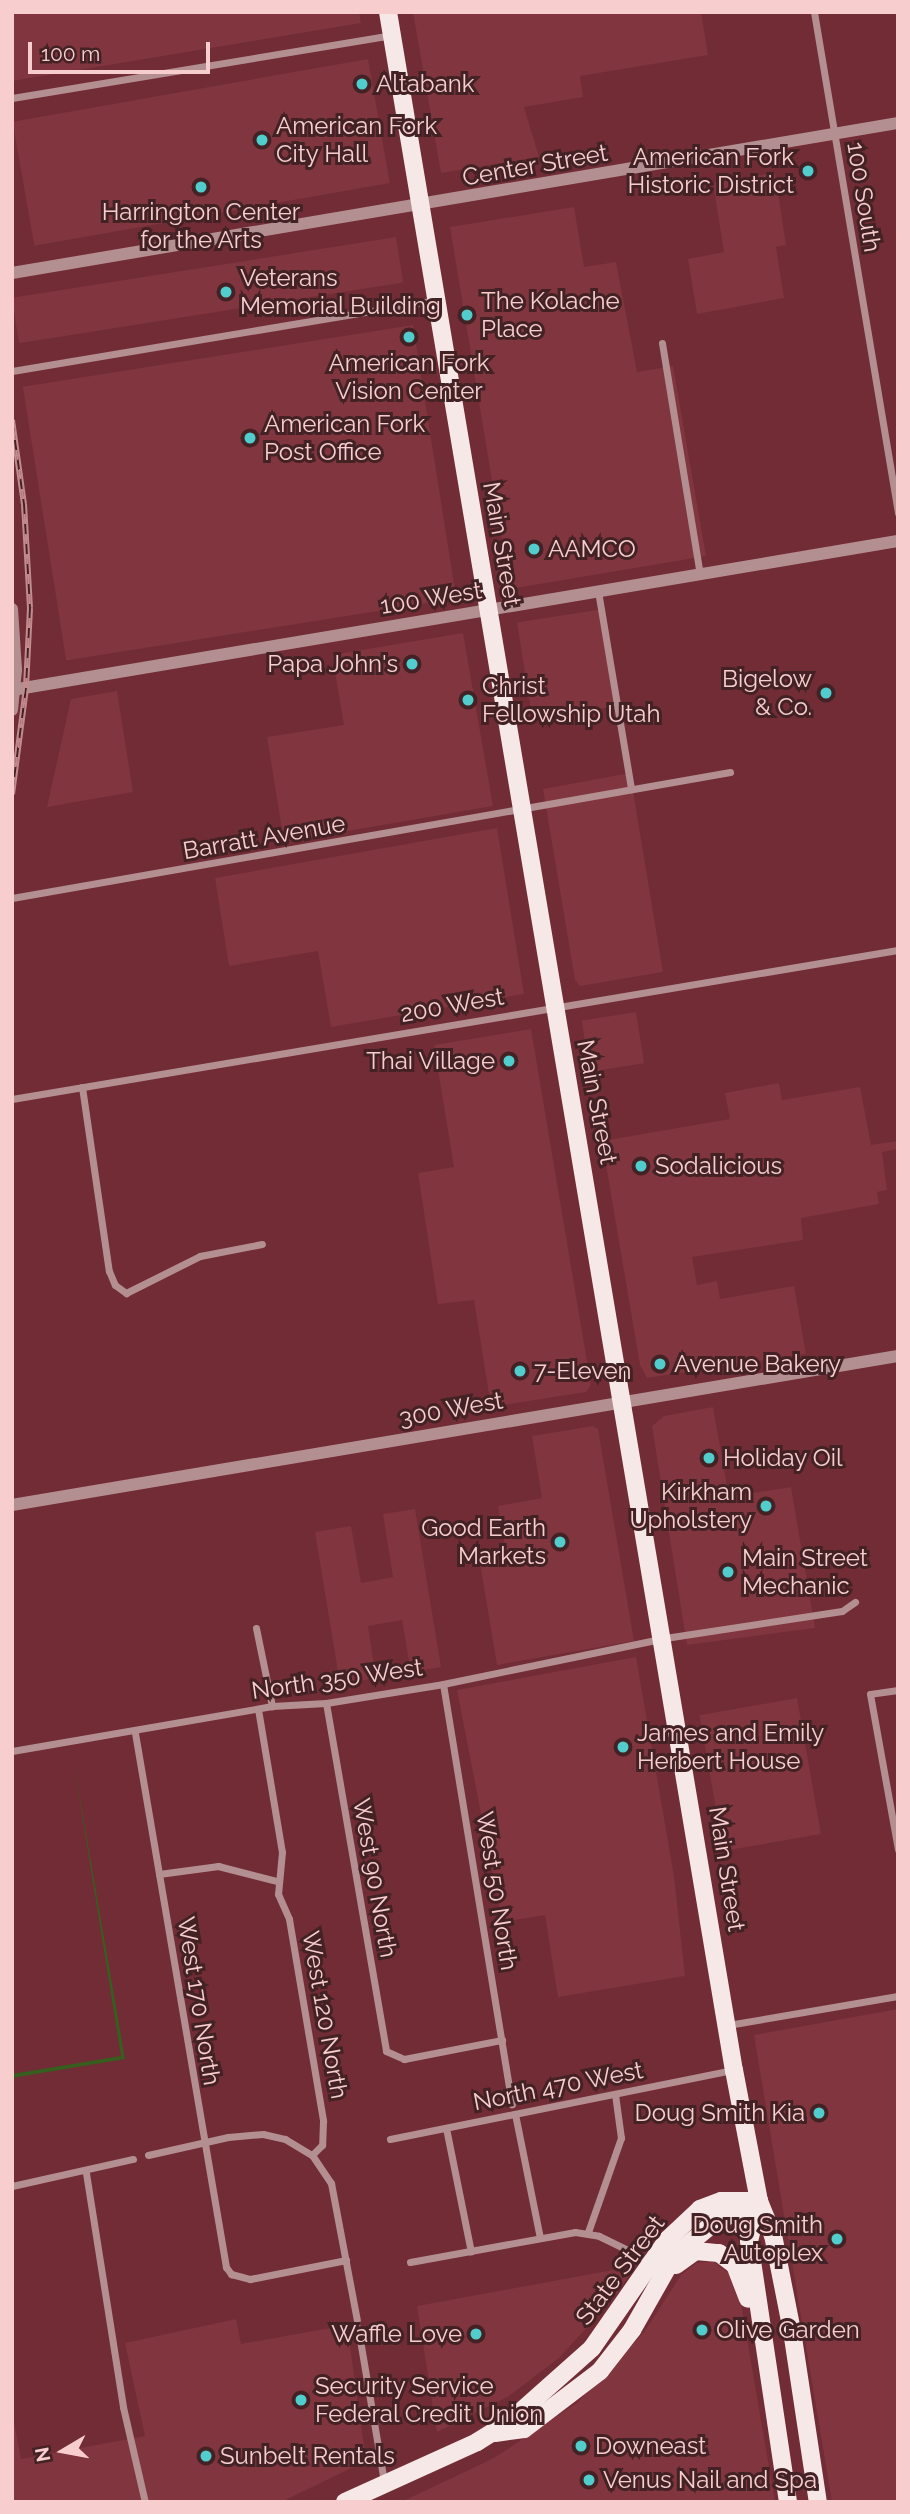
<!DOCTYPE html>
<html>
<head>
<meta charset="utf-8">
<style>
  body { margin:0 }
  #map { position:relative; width:910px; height:2514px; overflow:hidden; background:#712c35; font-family:Raleway,sans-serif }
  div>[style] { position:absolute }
  .built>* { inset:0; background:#81353e; transform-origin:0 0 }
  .green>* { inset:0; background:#375e1e }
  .minor>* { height:7px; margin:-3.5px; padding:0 3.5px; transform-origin:3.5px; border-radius:3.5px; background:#b38f91 }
  .tertiary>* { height:12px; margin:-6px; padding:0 6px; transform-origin:6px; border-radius:6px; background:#b38f91 }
  .primary>* { height:18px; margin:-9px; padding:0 9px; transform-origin:9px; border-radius:9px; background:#f7e8e8 }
  .rail>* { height:6px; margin-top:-3px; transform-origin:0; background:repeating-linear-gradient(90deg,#422224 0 10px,#c18b8f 0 20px); box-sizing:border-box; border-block:2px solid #c18b8f }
  .dots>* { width:19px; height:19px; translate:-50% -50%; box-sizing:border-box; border:4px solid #422224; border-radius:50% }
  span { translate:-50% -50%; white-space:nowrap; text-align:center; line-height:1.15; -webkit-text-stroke:6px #422224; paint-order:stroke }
  .poi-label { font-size:24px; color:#f8cdce }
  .left { translate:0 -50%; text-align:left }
  .right { translate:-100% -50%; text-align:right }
  .street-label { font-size:24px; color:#f8cdce }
  .frame { position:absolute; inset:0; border:14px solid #f8cdce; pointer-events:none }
  .north { position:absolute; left:28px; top:2416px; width:70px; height:70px; -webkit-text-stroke:5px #422224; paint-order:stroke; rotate:260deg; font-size:19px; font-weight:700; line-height:28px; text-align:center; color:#f8cdce }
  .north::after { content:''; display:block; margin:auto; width:24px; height:32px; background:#f8cdce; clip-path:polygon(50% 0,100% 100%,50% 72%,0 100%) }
  .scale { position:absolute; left:28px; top:42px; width:182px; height:32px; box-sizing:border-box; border:4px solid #f8cdce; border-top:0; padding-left:9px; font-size:21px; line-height:24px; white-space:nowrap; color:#f8cdce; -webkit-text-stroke:5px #422224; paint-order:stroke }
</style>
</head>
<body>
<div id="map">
  <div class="built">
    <div style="clip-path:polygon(12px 12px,359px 12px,361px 23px,12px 81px)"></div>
    <div style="clip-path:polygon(413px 12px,701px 12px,708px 55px,580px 76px,583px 97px,524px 107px,539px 157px,441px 173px)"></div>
    <div style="left:368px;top:59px;width:126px;height:361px;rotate:80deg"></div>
    <div style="clip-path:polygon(775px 173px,786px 245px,776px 247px,784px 298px,697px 314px,688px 259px,724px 252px,713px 183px)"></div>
    <div style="clip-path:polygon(574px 207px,584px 267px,616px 262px,637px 372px,673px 366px,706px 556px,510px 589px,450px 227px)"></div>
    <div style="left:396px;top:237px;width:46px;height:389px;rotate:81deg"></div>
    <div style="left:413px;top:325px;width:277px;height:395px;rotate:81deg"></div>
    <div style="left:603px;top:609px;width:98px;height:87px;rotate:81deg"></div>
    <div style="clip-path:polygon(463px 633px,493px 806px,284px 842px,267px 737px,344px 725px,332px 655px)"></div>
    <div style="clip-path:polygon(117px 691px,133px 792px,47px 807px,71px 699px)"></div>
    <div style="clip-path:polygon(630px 773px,663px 972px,580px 986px,575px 980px,543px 789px)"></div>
    <div style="clip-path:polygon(497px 828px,524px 994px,331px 1027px,318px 951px,229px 966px,215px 878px)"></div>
    <div style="left:636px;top:1012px;width:52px;height:55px;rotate:81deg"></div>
    <div style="clip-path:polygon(531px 1029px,591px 1385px,586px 1392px,491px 1407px,474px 1300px,438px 1304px,418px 1173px,454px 1167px,434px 1045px)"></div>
    <div style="clip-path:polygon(779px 1083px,782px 1100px,860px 1087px,871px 1145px,898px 1141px,898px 1149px,882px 1152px,887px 1190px,877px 1192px,879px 1204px,801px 1218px,803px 1240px,692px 1257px,697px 1285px,717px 1281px,720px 1299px,794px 1286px,806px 1354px,647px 1378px,640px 1365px,602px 1141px,730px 1119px,725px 1093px)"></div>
    <div style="clip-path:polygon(713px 1407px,729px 1497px,791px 1487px,815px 1628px,687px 1645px,652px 1426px,664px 1416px)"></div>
    <div style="clip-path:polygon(593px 1426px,598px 1429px,634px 1641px,497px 1665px,479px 1557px,506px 1552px,498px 1506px,542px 1498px,532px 1436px)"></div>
    <div style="clip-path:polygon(415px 1509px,441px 1667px,411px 1672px,402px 1620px,368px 1626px,376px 1678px,340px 1684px,315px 1532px,351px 1526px,361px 1583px,393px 1577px,383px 1514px)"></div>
    <div style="clip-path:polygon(636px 1657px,674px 1876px,685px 1976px,558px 1997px,545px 1915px,502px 1922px,457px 1690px)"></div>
    <div style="left:797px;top:1698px;width:138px;height:99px;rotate:80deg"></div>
    <div style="clip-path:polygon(898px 2009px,898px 2502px,832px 2502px,754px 2035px)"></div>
    <div style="clip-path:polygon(713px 2261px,737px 2280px,775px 2502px,401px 2502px,494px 2458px,577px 2403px,645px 2331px,681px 2275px,696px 2263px)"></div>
    <div style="clip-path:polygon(624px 2263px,634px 2268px,614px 2298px,559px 2358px,509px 2396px,437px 2432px,417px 2306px,613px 2270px)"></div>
    <div style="clip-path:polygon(236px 2319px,241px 2344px,347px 2325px,366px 2461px,281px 2502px,12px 2502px,12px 2411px,21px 2459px,145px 2436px,125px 2343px)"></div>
  </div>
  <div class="green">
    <div style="clip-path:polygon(73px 1758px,125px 2059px,12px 2078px,12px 2074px,121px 2056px)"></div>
  </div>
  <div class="minor">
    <div style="left:814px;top:12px;width:508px;rotate:80.48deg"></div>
    <div style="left:12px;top:98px;width:384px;rotate:-9.4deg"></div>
    <div style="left:662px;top:343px;width:234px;rotate:80.7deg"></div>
    <div style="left:12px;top:371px;width:429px;rotate:-9.5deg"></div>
    <div style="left:598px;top:591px;width:201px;rotate:80.5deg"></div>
    <div style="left:12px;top:898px;width:729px;rotate:-9.95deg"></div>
    <div style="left:82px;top:1087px;width:186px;rotate:81.7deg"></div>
    <div style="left:109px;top:1271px;width:15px;rotate:67deg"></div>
    <div style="left:115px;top:1285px;width:14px;rotate:36deg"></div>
    <div style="left:126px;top:1293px;width:83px;rotate:-26.6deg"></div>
    <div style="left:200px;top:1256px;width:63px;rotate:-11deg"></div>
    <div style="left:12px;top:1099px;width:898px;rotate:-9.55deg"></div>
    <div style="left:256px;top:1628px;width:80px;rotate:78.4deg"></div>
    <div style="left:443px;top:1684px;width:426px;rotate:80.7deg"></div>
    <div style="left:898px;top:1690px;width:28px;rotate:172deg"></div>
    <div style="left:870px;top:1694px;width:158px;rotate:79.8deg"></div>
    <div style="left:326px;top:1703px;width:353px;rotate:80.2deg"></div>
    <div style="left:386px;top:2051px;width:20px;rotate:24deg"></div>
    <div style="left:404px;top:2059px;width:100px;rotate:-11deg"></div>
    <div style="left:258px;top:1709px;width:145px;rotate:80.5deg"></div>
    <div style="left:282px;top:1852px;width:42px;rotate:95.4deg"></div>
    <div style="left:278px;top:1894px;width:27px;rotate:66deg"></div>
    <div style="left:289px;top:1919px;width:205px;rotate:80.4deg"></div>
    <div style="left:323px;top:2121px;width:24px;rotate:92deg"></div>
    <div style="left:322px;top:2145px;width:14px;rotate:135deg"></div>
    <div style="left:135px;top:1733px;width:542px;rotate:80.33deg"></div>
    <div style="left:226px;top:2267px;width:9px;rotate:54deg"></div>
    <div style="left:231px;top:2274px;width:20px;rotate:15deg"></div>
    <div style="left:250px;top:2279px;width:98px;rotate:-11.2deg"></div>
    <div style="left:12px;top:1751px;width:264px;rotate:-9.8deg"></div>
    <div style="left:272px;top:1706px;width:54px;rotate:-3.2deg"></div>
    <div style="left:326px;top:1703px;width:119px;rotate:-9.2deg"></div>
    <div style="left:443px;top:1684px;width:227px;rotate:-11.7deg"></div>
    <div style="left:665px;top:1638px;width:179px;rotate:-8.7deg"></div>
    <div style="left:842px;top:1611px;width:16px;rotate:-35deg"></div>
    <div style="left:159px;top:1874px;width:60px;rotate:-7.7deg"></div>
    <div style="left:218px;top:1866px;width:61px;rotate:14.3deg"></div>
    <div style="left:728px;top:2025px;width:172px;rotate:-9.7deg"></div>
    <div style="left:515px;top:2114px;width:126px;rotate:78.6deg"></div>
    <div style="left:446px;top:2128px;width:126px;rotate:78.6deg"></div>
    <div style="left:390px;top:2139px;width:350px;rotate:-11.4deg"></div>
    <div style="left:148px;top:2155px;width:82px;rotate:-12.7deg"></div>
    <div style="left:228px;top:2137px;width:35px;rotate:-5deg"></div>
    <div style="left:263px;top:2134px;width:23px;rotate:13deg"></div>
    <div style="left:285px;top:2139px;width:31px;rotate:31deg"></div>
    <div style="left:312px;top:2155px;width:34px;rotate:56deg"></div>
    <div style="left:331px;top:2183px;width:139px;rotate:79.3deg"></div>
    <div style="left:86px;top:2173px;width:237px;rotate:81deg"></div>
    <div style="left:123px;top:2407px;width:98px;rotate:77deg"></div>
    <div style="left:12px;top:2186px;width:124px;rotate:-12.6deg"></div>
    <div style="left:588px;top:2232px;width:100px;rotate:-70.7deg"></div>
    <div style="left:621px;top:2138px;width:44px;rotate:-97.8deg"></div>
    <div style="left:410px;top:2262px;width:168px;rotate:-10.3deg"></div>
    <div style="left:575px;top:2232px;width:24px;rotate:9deg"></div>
    <div style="left:599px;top:2236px;width:59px;rotate:26.1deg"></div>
    <div style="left:358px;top:2328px;width:156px;rotate:80.4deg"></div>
  </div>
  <div class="tertiary">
    <div style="left:12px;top:273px;width:899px;rotate:-9.61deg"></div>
    <div style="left:12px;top:609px;width:61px;rotate:86.2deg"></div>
    <div style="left:16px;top:670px;width:40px;rotate:95.7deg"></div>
    <div style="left:12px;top:690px;width:898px;rotate:-9.55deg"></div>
    <div style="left:12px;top:1505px;width:898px;rotate:-9.55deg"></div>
  </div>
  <div class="primary">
    <div style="left:388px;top:12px;width:2087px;rotate:80.46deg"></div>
    <div style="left:734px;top:2070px;width:133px;rotate:79.2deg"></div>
    <div style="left:759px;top:2201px;width:37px;rotate:68deg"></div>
    <div style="left:773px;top:2235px;width:98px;rotate:78.8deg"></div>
    <div style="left:792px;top:2331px;width:173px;rotate:81.4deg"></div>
    <div style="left:759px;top:2201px;width:41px;rotate:104deg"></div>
    <div style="left:749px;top:2241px;width:264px;rotate:81.5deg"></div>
    <div style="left:676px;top:2265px;width:24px;rotate:-36deg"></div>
    <div style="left:695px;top:2251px;width:24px;rotate:5deg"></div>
    <div style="left:719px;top:2253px;width:20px;rotate:37deg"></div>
    <div style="left:735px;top:2265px;width:36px;rotate:69deg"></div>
    <div style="left:495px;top:2433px;width:29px;rotate:-8deg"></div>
    <div style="left:524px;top:2429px;width:96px;rotate:-37.3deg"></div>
    <div style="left:600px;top:2371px;width:52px;rotate:-52deg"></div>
    <div style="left:632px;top:2330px;width:85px;rotate:-60.4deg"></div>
    <div style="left:674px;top:2256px;width:53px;rotate:-39.7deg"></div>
    <div style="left:715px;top:2222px;width:44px;rotate:-25.4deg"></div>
    <div style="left:345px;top:2502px;width:145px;rotate:-24.4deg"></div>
    <div style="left:477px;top:2442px;width:38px;rotate:-32deg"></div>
    <div style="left:509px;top:2422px;width:111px;rotate:-41.7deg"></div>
    <div style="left:592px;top:2348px;width:131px;rotate:-55.2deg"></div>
    <div style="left:667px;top:2240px;width:45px;rotate:-43.2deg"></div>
    <div style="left:700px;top:2209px;width:22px;rotate:-21deg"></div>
    <div style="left:721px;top:2201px;width:38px"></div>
  </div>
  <div class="rail">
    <div style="left:12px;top:420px;width:85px;rotate:81.9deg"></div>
    <div style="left:24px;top:504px;width:104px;rotate:86.7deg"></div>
    <div style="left:30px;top:608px;width:80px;rotate:92.9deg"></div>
    <div style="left:26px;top:688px;width:107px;rotate:97.5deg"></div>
  </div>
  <div class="dots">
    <div style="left:362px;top:84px;background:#52cdcd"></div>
    <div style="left:262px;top:140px;background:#52cdcd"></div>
    <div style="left:808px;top:171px;background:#52cdcd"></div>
    <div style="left:201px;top:187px;background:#52cdcd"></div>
    <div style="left:226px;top:292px;background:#52cdcd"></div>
    <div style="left:467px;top:315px;background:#52cdcd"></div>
    <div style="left:409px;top:337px;background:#52cdcd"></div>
    <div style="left:250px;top:438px;background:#52cdcd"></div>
    <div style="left:534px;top:549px;background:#52cdcd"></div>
    <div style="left:412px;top:664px;background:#52cdcd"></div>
    <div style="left:826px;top:693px;background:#52cdcd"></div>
    <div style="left:468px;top:700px;background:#52cdcd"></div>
    <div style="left:509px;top:1061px;background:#52cdcd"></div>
    <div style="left:641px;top:1166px;background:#52cdcd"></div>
    <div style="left:660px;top:1364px;background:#52cdcd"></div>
    <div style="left:520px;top:1371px;background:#52cdcd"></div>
    <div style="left:709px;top:1458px;background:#52cdcd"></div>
    <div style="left:766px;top:1506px;background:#52cdcd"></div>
    <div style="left:560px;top:1542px;background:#52cdcd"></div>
    <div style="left:728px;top:1572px;background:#52cdcd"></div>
    <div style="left:623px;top:1747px;background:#52cdcd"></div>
    <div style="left:819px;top:2113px;background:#52cdcd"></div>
    <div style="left:837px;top:2239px;background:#52cdcd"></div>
    <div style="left:702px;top:2330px;background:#52cdcd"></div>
    <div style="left:476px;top:2334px;background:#52cdcd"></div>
    <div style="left:301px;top:2400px;background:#52cdcd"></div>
    <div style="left:581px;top:2446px;background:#52cdcd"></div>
    <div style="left:206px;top:2456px;background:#52cdcd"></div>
    <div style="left:589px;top:2480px;background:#52cdcd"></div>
  </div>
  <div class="poi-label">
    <span class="left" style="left:376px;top:84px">Altabank</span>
    <span class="left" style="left:276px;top:140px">American Fork<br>City Hall</span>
    <span class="right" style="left:794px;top:171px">American Fork<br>Historic District</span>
    <span style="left:201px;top:226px">Harrington Center<br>for the Arts</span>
    <span class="left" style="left:240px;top:292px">Veterans<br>Memorial Building</span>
    <span class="left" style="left:481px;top:315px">The Kolache<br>Place</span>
    <span style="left:409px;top:377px">American Fork<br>Vision Center</span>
    <span class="left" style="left:264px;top:438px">American Fork<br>Post Office</span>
    <span class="left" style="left:548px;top:549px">AAMCO</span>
    <span class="right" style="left:398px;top:664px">Papa John's</span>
    <span class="right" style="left:812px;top:693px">Bigelow<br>&amp; Co.</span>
    <span class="left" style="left:482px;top:700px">Christ<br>Fellowship Utah</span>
    <span class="right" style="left:495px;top:1061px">Thai Village</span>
    <span class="left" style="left:655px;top:1166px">Sodalicious</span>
    <span class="left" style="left:674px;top:1364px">Avenue Bakery</span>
    <span class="left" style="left:534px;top:1371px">7-Eleven</span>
    <span class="left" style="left:723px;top:1458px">Holiday Oil</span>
    <span class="right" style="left:752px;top:1506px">Kirkham<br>Upholstery</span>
    <span class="right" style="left:546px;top:1542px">Good Earth<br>Markets</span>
    <span class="left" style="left:742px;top:1572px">Main Street<br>Mechanic</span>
    <span class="left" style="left:637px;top:1747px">James and Emily<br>Herbert House</span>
    <span class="right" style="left:805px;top:2113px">Doug Smith Kia</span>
    <span class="right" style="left:823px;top:2239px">Doug Smith<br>Autoplex</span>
    <span class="left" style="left:716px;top:2330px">Olive Garden</span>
    <span class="right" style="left:462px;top:2334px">Waffle Love</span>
    <span class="left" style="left:315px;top:2400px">Security Service<br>Federal Credit Union</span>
    <span class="left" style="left:595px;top:2446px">Downeast</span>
    <span class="left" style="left:220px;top:2456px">Sunbelt Rentals</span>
    <span class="left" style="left:603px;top:2480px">Venus Nail and Spa</span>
  </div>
  <div class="street-label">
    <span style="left:535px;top:165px;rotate:-10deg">Center Street</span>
    <span style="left:864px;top:197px;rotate:81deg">100 South</span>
    <span style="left:502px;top:544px;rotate:80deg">Main Street</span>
    <span style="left:431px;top:598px;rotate:-9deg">100 West</span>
    <span style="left:264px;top:837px;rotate:-10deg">Barratt Avenue</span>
    <span style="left:452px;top:1005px;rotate:-10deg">200 West</span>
    <span style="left:597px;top:1102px;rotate:79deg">Main Street</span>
    <span style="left:451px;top:1409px;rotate:-10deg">300 West</span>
    <span style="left:337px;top:1679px;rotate:-8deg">North 350 West</span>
    <span style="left:727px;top:1869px;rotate:81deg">Main Street</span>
    <span style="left:375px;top:1878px;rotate:80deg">West 90 North</span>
    <span style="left:497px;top:1891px;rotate:81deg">West 50 North</span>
    <span style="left:199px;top:2001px;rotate:81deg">West 170 North</span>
    <span style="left:325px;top:2015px;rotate:80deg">West 120 North</span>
    <span style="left:558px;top:2086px;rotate:-11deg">North 470 West</span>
    <span style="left:620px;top:2270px;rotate:-53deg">State Street</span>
  </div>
  <div class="frame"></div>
  <div class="north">N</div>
  <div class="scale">100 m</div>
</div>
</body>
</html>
